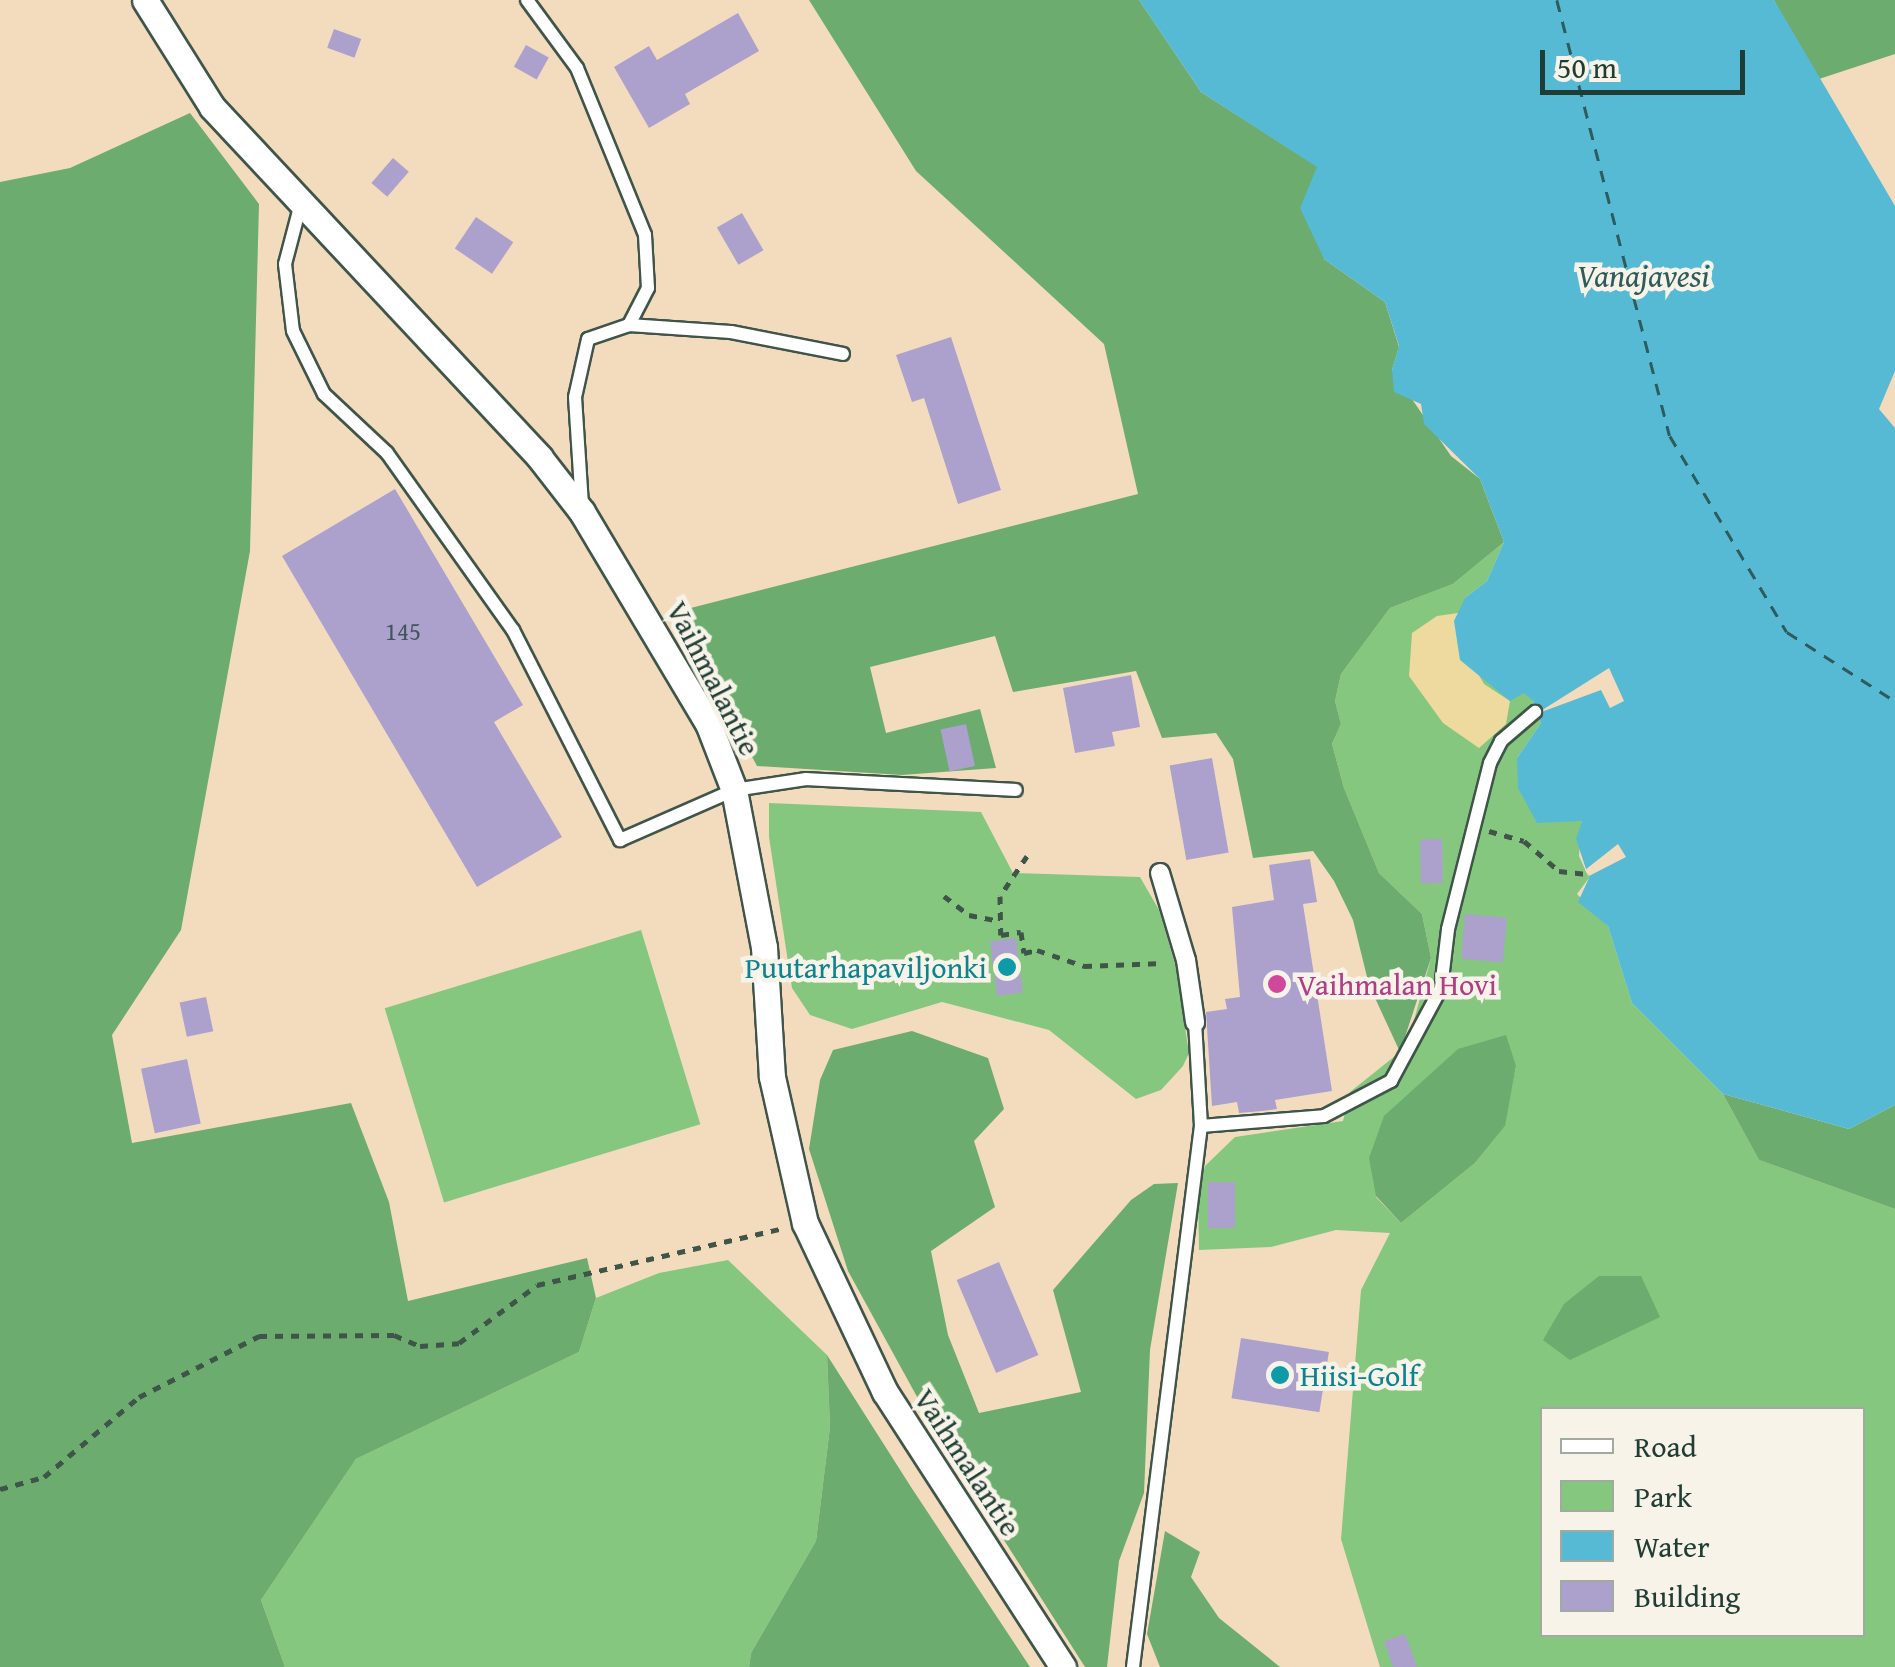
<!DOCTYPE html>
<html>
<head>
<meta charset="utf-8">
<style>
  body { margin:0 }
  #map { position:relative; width:1895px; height:1667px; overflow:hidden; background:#f3dcbe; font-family:"Gentium Book Plus",serif }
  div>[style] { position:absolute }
  .green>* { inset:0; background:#86c77f; transform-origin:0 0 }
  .forest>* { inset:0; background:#6cac6e }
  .sand>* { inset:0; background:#eeda9e }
  .water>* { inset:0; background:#56bad4 }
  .pier>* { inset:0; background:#f3dcbe }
  .ferry>* { height:2.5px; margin-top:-1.25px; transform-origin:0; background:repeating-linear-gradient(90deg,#2d5c5c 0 12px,transparent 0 22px) }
  .building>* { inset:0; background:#aca1cc; transform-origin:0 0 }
  .path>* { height:5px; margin-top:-2.5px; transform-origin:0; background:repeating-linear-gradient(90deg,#3f5549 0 8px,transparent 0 16px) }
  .roads { filter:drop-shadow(2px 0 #3f5549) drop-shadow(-2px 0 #3f5549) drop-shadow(0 2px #3f5549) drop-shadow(0 -2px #3f5549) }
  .service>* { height:12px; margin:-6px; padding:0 6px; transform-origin:6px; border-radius:6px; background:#fff }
  .pedestrian>* { height:18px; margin:-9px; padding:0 9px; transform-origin:9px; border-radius:9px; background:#fff }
  .minor>* { height:25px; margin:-12.5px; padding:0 12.5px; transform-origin:12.5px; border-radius:12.5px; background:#fff }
  .dots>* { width:28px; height:28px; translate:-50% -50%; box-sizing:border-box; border:5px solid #f7f3e8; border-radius:50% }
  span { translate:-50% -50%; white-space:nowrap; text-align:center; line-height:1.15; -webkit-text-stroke:9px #f7f3e8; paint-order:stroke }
  .number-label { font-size:25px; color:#42565a }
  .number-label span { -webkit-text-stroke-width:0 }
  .street-label { font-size:30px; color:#1f3d34 }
  .culture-label { font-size:30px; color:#0d838f }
  .right { translate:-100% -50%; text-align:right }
  .left { translate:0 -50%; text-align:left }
  .hotel-label { font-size:30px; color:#b23c85 }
  .water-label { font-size:32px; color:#2d5c5c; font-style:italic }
  .legend { position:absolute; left:1540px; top:1407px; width:325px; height:230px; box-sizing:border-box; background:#f7f3e8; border:2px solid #a1aaa0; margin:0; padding:12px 18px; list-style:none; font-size:30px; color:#1f3d34 }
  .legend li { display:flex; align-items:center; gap:20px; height:50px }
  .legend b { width:50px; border:2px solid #a1aaa0 }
  .scale { position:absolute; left:1540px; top:50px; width:205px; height:45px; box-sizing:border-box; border:5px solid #1f3d34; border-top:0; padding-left:12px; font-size:30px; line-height:35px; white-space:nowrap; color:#1f3d34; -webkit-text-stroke:8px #f7f3e8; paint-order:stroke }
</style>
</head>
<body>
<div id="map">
  <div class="green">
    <div style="clip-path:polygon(evenodd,1504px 542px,1487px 581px,1465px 598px,1533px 701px,1541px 723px,1517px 758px,1558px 821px,1582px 820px,1579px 856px,1589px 878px,1577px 894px,1608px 926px,1632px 1003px,1723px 1094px,1759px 1160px,1895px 1209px,1895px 1667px,1380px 1667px,1341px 1539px,1361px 1290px,1390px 1233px,1336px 1230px,1271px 1247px,1199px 1250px,1198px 1191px,1205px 1166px,1235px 1137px,1343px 1121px,1350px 1092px,1400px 1052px,1410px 1035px,1431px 958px,1422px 914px,1379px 873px,1344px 788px,1332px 744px,1341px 724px,1335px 701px,1341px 674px,1390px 608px,1453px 584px,1504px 542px,1516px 1066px,1504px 1127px,1475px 1163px,1401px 1223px,1376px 1197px,1516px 1066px,1504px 542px,1542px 1410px,1862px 1410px,1862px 1634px,1542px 1634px,1542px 1410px)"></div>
    <div style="clip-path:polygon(769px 803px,981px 812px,1013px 873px,1140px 877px,1159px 910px,1176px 968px,1189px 1053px,1183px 1066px,1161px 1090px,1136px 1099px,1049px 1030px,942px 1002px,852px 1029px,810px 1015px,792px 988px,769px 837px)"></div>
    <div style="left:641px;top:930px;width:203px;height:268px;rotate:73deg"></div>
    <div style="clip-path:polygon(728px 1260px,827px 1355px,830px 1427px,816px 1541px,751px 1653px,749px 1667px,285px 1667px,261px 1600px,356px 1459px,579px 1352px,596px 1298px,659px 1273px)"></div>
  </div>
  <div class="forest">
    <div style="clip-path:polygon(809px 0,1139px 0,1201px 92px,1318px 167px,1324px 259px,1385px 302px,1399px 347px,1392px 370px,1451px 456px,1480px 479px,1504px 542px,1453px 584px,1390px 608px,1341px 674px,1335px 701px,1341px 724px,1332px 744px,1344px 788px,1379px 873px,1422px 914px,1431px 958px,1400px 1052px,1369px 985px,1353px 920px,1334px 881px,1313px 851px,1253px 858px,1233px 759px,1216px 733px,1162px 738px,1136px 671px,1013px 692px,995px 636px,870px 667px,886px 733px,980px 709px,996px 768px,902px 775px,757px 766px,675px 612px,1138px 494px,1104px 344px,916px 171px)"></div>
    <div style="clip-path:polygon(1774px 0,1895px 0,1895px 54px,1816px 80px)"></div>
    <div style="clip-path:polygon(190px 113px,259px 204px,250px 551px,181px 930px,112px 1035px,132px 1143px,351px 1103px,389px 1202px,408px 1301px,587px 1258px,596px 1298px,579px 1352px,356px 1459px,261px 1600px,285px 1667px,0 1667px,0 182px,70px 168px)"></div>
    <div style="clip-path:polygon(912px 1031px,988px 1058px,1004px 1109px,974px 1141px,995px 1207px,931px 1251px,948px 1335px,979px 1413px,1081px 1392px,1053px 1290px,1131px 1200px,1154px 1184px,1178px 1183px,1150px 1350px,1144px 1493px,1119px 1561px,1107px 1667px,1085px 1667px,944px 1446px,848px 1271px,809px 1149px,820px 1080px,833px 1050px)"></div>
    <div style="clip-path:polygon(1506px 1035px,1516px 1066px,1505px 1126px,1475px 1163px,1401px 1223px,1376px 1196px,1369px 1158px,1384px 1116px,1458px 1049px)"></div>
    <div style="clip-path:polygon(1723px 1094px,1849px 1129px,1895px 1105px,1895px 1209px,1759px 1160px)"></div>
    <div style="clip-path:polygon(1599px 1276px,1641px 1276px,1660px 1317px,1570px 1360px,1543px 1340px,1564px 1304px)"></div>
    <div style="clip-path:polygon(827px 1355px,911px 1487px,1030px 1667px,749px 1667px,751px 1653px,816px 1541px,830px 1427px)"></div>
    <div style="clip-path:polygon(1165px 1531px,1200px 1552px,1191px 1577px,1219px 1618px,1280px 1667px,1160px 1667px,1147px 1634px)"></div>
  </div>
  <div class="sand">
    <div style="clip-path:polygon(1458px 613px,1458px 639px,1484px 684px,1510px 701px,1506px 724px,1479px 748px,1443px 723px,1409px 676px,1412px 633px,1437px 616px)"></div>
  </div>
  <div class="water">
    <div style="clip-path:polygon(1139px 0,1774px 0,1895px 206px,1895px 371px,1879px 409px,1895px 428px,1895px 1105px,1849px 1129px,1723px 1094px,1632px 1003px,1608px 926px,1578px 902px,1589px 878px,1576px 839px,1582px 821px,1537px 823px,1518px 788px,1517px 758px,1541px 723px,1533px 701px,1524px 693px,1510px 701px,1460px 660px,1454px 621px,1465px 598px,1487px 581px,1504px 542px,1480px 479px,1424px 424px,1421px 404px,1394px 392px,1392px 370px,1399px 346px,1385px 302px,1324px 259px,1300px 208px,1317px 167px,1201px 92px)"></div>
  </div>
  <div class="pier">
    <div style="clip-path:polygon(1609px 668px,1624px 701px,1610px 708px,1601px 690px,1536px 714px)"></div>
    <div style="clip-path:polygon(1618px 844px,1626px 857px,1589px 876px,1585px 870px)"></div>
  </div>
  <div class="ferry">
    <div style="left:1557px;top:0;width:450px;rotate:75.5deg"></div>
    <div style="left:1670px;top:436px;width:228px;rotate:59.2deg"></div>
    <div style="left:1787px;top:632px;width:128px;rotate:32.6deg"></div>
  </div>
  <div class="building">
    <div style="clip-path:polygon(738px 13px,759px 51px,685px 94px,690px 104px,649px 128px,614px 67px,649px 46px,657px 60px)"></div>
    <div style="left:334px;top:29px;width:29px;height:20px;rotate:20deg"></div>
    <div style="left:526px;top:45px;width:26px;height:25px;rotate:29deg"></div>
    <div style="left:393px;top:158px;width:21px;height:33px;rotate:41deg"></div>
    <div style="left:742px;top:213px;width:43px;height:29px;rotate:60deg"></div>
    <div style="left:476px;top:217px;width:45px;height:38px;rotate:34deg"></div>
    <div style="clip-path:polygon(951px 337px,1001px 490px,958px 504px,924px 398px,912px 402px,896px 355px)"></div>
    <div style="clip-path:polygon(395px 489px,523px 705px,494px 722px,562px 837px,477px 887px,282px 556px)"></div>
    <div style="clip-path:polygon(1131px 675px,1140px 727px,1112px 732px,1115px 746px,1075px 753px,1063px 688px)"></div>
    <div style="left:966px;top:724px;width:43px;height:26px;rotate:78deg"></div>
    <div style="left:1212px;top:758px;width:96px;height:43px;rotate:80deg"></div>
    <div style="left:1442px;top:839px;width:44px;height:22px;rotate:89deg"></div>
    <div style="clip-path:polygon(1310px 859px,1317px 902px,1303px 904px,1332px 1091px,1275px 1100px,1277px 1109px,1262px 1111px,1239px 1113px,1237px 1102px,1212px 1106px,1206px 1012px,1227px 1009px,1225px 999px,1240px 997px,1232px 907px,1274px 900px,1269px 865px)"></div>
    <div style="left:1465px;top:914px;width:42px;height:45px;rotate:5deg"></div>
    <div style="left:1016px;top:938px;width:55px;height:26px;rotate:83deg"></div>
    <div style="left:206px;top:997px;width:35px;height:27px;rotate:78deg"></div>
    <div style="left:187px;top:1059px;width:66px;height:47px;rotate:78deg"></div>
    <div style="left:1208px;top:1182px;width:27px;height:46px"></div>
    <div style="left:999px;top:1262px;width:101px;height:46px;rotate:67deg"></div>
    <div style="left:1241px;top:1338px;width:89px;height:61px;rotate:9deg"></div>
    <div style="clip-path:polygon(1405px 1634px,1417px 1667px,1393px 1667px,1384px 1641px)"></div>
  </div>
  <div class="path">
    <div style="left:1489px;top:831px;width:36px;rotate:16deg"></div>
    <div style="left:1524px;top:841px;width:46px;rotate:40.6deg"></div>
    <div style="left:1559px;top:871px;width:28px;rotate:6deg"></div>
    <div style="left:1027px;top:856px;width:48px;rotate:124deg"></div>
    <div style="left:1000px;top:896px;width:39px;rotate:89deg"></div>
    <div style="left:1001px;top:935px;width:20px;rotate:-9deg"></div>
    <div style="left:1021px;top:932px;width:21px;rotate:82deg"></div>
    <div style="left:1024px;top:953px;width:13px;rotate:-13deg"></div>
    <div style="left:1037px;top:950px;width:50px;rotate:18.8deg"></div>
    <div style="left:1084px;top:966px;width:80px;rotate:-2.1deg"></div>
    <div style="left:944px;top:896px;width:31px;rotate:37deg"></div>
    <div style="left:969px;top:915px;width:31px;rotate:11deg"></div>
    <div style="left:0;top:1489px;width:46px;rotate:-15.3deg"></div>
    <div style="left:44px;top:1477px;width:124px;rotate:-40.1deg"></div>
    <div style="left:139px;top:1397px;width:135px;rotate:-26.9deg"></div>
    <div style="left:259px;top:1336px;width:135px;rotate:-0.4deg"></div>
    <div style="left:394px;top:1335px;width:28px;rotate:23deg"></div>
    <div style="left:420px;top:1346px;width:39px;rotate:-4deg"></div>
    <div style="left:459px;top:1343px;width:97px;rotate:-36.6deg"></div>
    <div style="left:537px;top:1285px;width:253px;rotate:-13deg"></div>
  </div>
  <div class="roads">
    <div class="service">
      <div style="left:527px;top:0;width:84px;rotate:53.7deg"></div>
      <div style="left:577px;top:68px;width:180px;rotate:67.8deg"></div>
      <div style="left:645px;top:235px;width:53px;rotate:86.8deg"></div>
      <div style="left:648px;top:288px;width:42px;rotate:117.2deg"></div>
      <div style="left:629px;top:325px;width:43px;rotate:161.1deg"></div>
      <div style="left:588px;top:339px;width:59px;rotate:102.6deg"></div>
      <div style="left:575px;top:397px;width:107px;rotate:86.3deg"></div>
      <div style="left:300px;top:207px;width:59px;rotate:104.7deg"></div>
      <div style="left:285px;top:264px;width:67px;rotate:83.2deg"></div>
      <div style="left:293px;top:331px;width:70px;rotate:63.8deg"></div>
      <div style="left:324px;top:394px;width:86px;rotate:43.1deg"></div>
      <div style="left:387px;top:453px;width:217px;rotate:54.6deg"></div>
      <div style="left:513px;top:630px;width:236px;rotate:63deg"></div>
      <div style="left:620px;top:840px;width:124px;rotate:-23.7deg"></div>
      <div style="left:734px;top:790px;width:73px;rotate:-8.7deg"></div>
      <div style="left:806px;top:779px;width:210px;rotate:3deg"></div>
      <div style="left:629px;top:325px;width:102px;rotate:3.9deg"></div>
      <div style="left:731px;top:332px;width:114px;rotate:11.1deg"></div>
      <div style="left:1201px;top:1126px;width:123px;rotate:-4.6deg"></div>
      <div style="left:1324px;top:1116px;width:76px;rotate:-27.6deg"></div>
      <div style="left:1391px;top:1081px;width:106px;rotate:-61.7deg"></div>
      <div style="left:1441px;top:988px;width:59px;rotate:-83.2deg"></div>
      <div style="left:1448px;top:929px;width:171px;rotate:-75.8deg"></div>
      <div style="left:1490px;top:763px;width:25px;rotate:-63deg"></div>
      <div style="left:1501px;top:741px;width:45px;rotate:-40.5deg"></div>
      <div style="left:1133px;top:1667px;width:545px;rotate:-82.84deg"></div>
      <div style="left:1201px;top:1126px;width:104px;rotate:-93.3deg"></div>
    </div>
    <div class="pedestrian">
      <div style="left:1160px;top:873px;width:91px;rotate:73.4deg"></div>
      <div style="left:1186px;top:960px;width:63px;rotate:81.7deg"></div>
    </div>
    <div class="minor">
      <div style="left:145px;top:0;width:126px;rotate:57.9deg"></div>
      <div style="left:212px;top:107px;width:480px;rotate:46.9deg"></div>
      <div style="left:540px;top:458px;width:68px;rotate:52.1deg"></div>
      <div style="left:582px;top:512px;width:246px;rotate:59.2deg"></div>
      <div style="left:708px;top:723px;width:72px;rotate:68.8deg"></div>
      <div style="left:734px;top:790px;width:160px;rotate:79.2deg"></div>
      <div style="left:764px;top:947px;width:130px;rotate:86.5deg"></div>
      <div style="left:772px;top:1077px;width:150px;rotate:77.3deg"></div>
      <div style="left:805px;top:1223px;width:187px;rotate:64.7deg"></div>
      <div style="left:885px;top:1392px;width:328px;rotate:57.1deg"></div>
    </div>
  </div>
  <div class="dots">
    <div style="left:1007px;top:967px;background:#0f9aa8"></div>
    <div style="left:1277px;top:984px;background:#d1479c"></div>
    <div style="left:1280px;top:1375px;background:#0f9aa8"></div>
  </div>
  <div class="number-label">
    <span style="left:403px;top:631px">145</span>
  </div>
  <div class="street-label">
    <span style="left:714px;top:678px;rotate:63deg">Vaihmalantie</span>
    <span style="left:968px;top:1462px;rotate:57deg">Vaihmalantie</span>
  </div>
  <div class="culture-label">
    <span class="right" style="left:987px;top:967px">Puutarhapaviljonki</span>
    <span class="left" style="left:1300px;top:1375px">Hiisi-Golf</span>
  </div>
  <div class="hotel-label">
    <span class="left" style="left:1297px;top:984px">Vaihmalan Hovi</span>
  </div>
  <div class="water-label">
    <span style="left:1643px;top:276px">Vanajavesi</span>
  </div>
  <ul class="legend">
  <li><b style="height:12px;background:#fff"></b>Road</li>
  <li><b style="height:28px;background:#86c77f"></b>Park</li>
  <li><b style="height:28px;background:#56bad4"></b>Water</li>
  <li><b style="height:28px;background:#aca1cc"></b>Building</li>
  </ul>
  <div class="scale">50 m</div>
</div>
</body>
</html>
